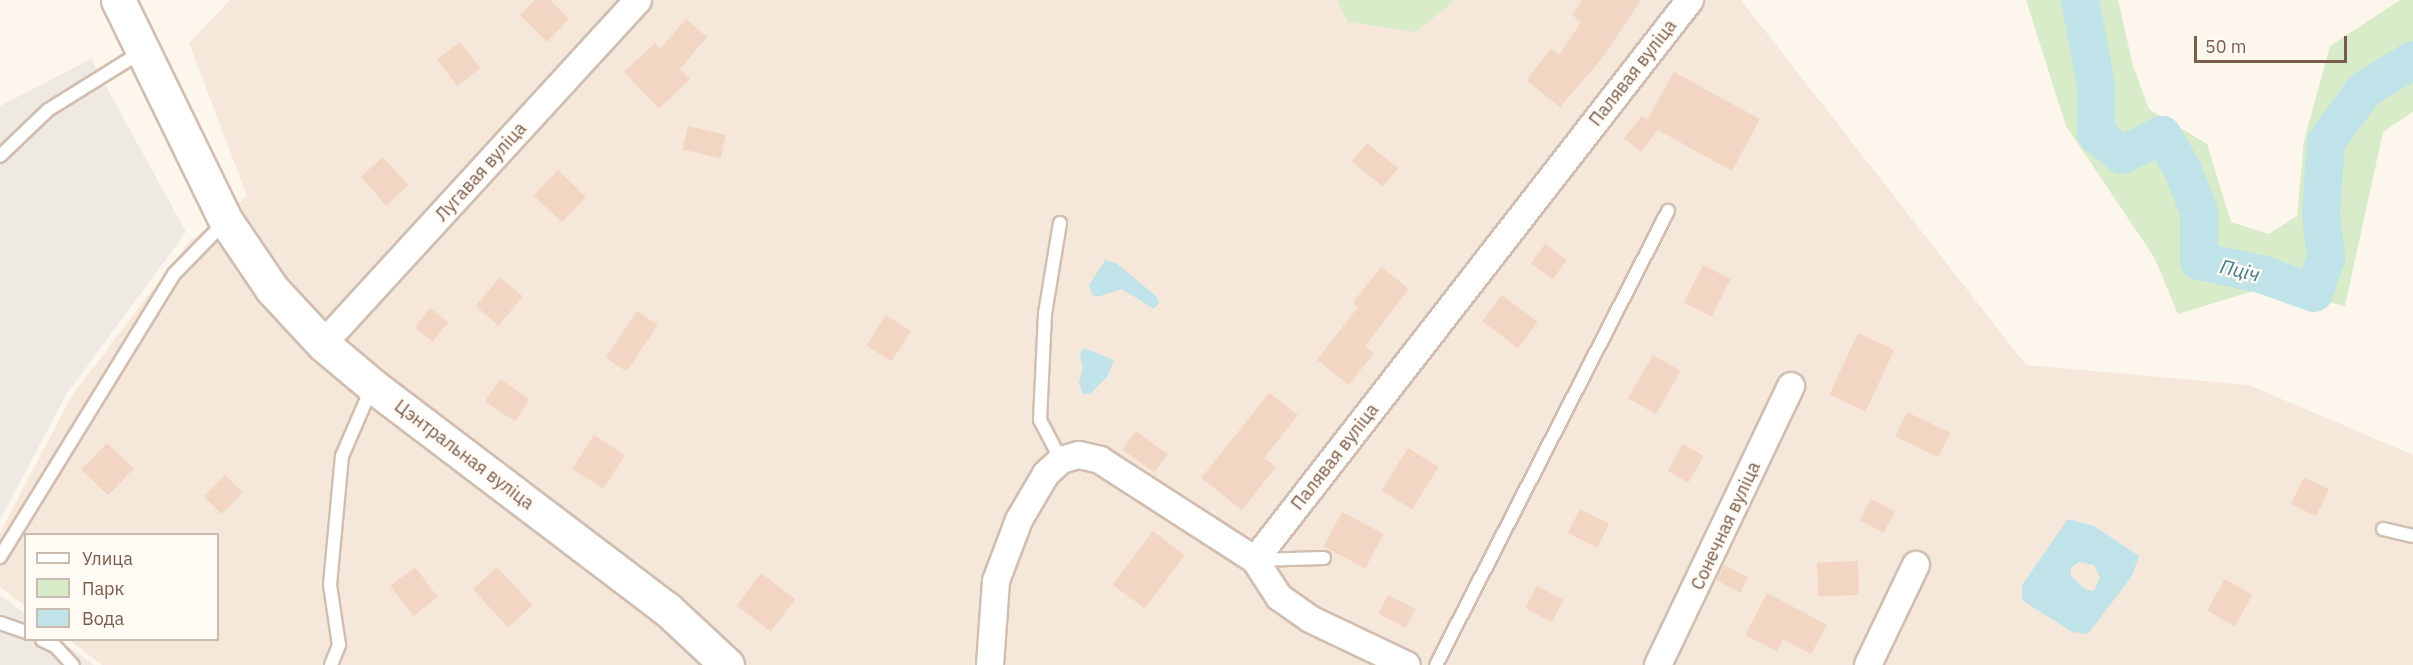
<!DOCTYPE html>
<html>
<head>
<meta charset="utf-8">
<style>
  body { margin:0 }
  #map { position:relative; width:2413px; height:665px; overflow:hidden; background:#fdf6ec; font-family:"IBM Plex Sans",sans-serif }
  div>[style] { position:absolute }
  .residential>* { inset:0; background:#f5e8da }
  .industrial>* { inset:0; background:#efe9e4 }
  .green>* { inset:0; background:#d8ecc9 }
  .water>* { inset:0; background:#bfe3e8 }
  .river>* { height:38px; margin:-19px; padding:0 19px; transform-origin:19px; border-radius:19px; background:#bfe3e8 }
  .building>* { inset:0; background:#f3d5c3; transform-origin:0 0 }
  .roads { filter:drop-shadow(2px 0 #d1beb0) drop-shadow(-2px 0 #d1beb0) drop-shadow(0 2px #d1beb0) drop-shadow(0 -2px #d1beb0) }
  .service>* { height:12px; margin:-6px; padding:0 6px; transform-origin:6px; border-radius:6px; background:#fff }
  .minor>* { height:26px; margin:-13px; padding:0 13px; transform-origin:13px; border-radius:13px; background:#fff }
  .secondary>* { height:33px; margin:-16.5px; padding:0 16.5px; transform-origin:16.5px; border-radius:16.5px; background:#fff }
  span { translate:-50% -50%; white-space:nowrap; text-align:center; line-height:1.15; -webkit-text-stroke:4.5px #fffaf3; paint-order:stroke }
  .street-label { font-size:18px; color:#7a5c4d }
  .water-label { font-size:20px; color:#437c86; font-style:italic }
  .legend { position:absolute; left:24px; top:533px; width:195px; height:108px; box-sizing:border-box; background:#fffaf3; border:2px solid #cabbb1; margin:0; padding:8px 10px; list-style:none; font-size:18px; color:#7a5c4d }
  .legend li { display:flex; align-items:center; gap:12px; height:30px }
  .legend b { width:30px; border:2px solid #cabbb1 }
  .scale { position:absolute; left:2194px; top:36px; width:153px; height:27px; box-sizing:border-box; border:3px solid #7a5c4d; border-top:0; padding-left:8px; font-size:18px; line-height:21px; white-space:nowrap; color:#7a5c4d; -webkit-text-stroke:4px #fffaf3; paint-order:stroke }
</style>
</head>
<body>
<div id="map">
  <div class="residential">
    <div style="clip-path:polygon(230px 0,1741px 0,2026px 365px,2249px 385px,2413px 455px,2413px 665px,102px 665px,69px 640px,218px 640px,218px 534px,26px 534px,25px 606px,0 587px,0 533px,71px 397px,189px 242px,247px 196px,189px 43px)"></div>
  </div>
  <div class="industrial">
    <div style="clip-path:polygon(91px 59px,186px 232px,66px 395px,0 520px,0 106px)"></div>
    <div style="clip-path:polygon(0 595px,25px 614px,26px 640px,59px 640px,94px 665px,0 665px)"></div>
  </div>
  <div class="green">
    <div style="clip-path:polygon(1337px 0,1455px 0,1416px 32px,1348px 22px)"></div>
    <div style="clip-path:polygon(2026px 0,2118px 0,2133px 66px,2149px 109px,2207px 144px,2231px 222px,2269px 234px,2297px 216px,2304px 141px,2330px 46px,2400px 0,2413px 0,2413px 112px,2383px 132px,2345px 306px,2266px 287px,2178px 314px,2154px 257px,2066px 126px)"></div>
  </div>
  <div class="water">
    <div style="clip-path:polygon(1105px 260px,1116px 263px,1156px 296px,1159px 303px,1154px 309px,1122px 289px,1097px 297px,1092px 294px,1089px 285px)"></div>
    <div style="clip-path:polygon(1084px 348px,1114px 360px,1107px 377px,1090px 394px,1083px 394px,1079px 383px,1083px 368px,1080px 354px)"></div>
    <div style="clip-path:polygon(evenodd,2068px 519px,2094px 526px,2139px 556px,2132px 576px,2088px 634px,2072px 632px,2022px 600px,2022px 585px,2068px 519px,2079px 562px,2094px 565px,2100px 577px,2094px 591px,2085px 589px,2071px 576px,2071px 568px,2079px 562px)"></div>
  </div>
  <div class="river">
    <div style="left:2080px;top:0;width:86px;rotate:79.3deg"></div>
    <div style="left:2096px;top:85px;width:49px;rotate:90deg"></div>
    <div style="left:2096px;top:134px;width:33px;rotate:39deg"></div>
    <div style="left:2122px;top:155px;width:45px;rotate:-26.6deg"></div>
    <div style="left:2162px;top:135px;width:41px;rotate:59deg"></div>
    <div style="left:2183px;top:170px;width:45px;rotate:69.1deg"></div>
    <div style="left:2199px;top:212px;width:49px;rotate:90deg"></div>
    <div style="left:2199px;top:261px;width:63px;rotate:11.8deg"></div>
    <div style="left:2261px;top:274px;width:56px;rotate:19.7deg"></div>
    <div style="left:2314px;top:293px;width:37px;rotate:-71deg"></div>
    <div style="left:2326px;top:258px;width:44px;rotate:-96.5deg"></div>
    <div style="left:2321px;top:214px;width:72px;rotate:-86deg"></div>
    <div style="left:2326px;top:142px;width:64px;rotate:-53.8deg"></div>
    <div style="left:2364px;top:90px;width:57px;rotate:-31.5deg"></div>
  </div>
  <div class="building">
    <div style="clip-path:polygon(535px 0,550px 0,569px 19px,547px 42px,520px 15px)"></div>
    <div style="clip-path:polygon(1582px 0,1641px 0,1603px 57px,1560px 107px,1526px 80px,1551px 49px,1559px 55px,1581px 22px,1572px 15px)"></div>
    <div style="clip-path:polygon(686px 19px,707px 37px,680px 69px,690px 79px,659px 109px,624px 72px,655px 43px,660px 49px)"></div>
    <div style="left:460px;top:42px;width:33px;height:29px;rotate:52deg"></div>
    <div style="clip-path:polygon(1674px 72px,1760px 119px,1732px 171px,1658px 130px,1641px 152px,1624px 138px,1642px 116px,1647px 120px)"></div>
    <div style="left:688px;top:126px;width:39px;height:24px;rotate:13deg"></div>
    <div style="left:1367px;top:143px;width:40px;height:24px;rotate:39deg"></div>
    <div style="left:383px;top:157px;width:38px;height:30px;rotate:48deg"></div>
    <div style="left:558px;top:170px;width:39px;height:35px;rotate:44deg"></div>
    <div style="left:1545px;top:244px;width:27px;height:24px;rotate:36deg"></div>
    <div style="left:1703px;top:265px;width:31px;height:42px;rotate:27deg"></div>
    <div style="clip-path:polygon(1381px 267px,1409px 289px,1365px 346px,1374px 353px,1349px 385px,1317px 360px,1358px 307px,1353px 302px)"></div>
    <div style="left:500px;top:277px;width:30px;height:38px;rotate:40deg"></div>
    <div style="left:1502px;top:295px;width:45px;height:33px;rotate:37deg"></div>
    <div style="left:430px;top:308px;width:23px;height:25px;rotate:38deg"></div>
    <div style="left:637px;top:311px;width:25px;height:56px;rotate:34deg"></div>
    <div style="left:886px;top:315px;width:30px;height:36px;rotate:33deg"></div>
    <div style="left:1858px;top:333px;width:40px;height:68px;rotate:25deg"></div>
    <div style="left:1653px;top:355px;width:32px;height:50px;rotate:30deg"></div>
    <div style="left:500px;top:379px;width:36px;height:27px;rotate:34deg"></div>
    <div style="clip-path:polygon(1269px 393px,1298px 415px,1264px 458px,1276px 467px,1242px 510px,1201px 478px)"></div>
    <div style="left:1907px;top:412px;width:48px;height:27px;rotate:26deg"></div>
    <div style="left:1136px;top:431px;width:39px;height:23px;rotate:36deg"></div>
    <div style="left:594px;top:435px;width:37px;height:40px;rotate:33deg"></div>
    <div style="left:107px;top:443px;width:37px;height:37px;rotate:44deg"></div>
    <div style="left:1683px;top:444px;width:24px;height:31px;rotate:30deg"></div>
    <div style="left:1408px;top:448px;width:36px;height:50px;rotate:32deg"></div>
    <div style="left:225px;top:475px;width:25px;height:30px;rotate:45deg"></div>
    <div style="left:2304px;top:477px;width:28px;height:30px;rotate:26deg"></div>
    <div style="left:1871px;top:499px;width:27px;height:24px;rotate:28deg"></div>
    <div style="left:1580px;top:509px;width:33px;height:27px;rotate:27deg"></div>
    <div style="left:1342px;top:512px;width:47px;height:39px;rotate:28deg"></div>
    <div style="left:1153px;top:531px;width:40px;height:67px;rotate:37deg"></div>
    <div style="left:1858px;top:561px;width:34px;height:41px;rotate:88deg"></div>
    <div style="left:1724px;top:565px;width:27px;height:17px;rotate:27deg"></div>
    <div style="left:415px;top:567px;width:38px;height:31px;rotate:53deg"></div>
    <div style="left:497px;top:567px;width:52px;height:33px;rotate:47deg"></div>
    <div style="left:761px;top:573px;width:43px;height:41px;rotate:37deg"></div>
    <div style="left:2225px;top:579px;width:32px;height:36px;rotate:30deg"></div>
    <div style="left:1537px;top:586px;width:30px;height:25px;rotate:28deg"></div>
    <div style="clip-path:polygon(1767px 593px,1827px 625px,1811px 654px,1783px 639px,1777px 651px,1745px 635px)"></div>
    <div style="left:1388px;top:595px;width:31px;height:21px;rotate:27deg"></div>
  </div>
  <div class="roads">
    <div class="service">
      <div style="left:0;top:156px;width:66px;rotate:-43.8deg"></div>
      <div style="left:48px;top:110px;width:110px;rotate:-31.9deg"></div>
      <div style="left:1060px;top:223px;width:92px;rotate:99.4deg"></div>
      <div style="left:1045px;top:314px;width:106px;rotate:92.7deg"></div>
      <div style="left:1040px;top:420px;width:45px;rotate:62.3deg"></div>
      <div style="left:2383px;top:529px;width:31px;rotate:13deg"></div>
      <div style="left:0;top:557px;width:332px;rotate:-58.4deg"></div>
      <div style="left:174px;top:274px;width:71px;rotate:-45.6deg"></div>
      <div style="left:1256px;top:560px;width:68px;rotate:-1.7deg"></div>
      <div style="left:0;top:623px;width:28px;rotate:19deg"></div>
      <div style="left:42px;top:640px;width:14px;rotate:25deg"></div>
      <div style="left:55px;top:646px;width:26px;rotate:47deg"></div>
      <div style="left:331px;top:665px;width:22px;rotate:-68deg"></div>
      <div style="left:339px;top:645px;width:61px;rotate:-98.5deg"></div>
      <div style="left:330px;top:585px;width:130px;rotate:-84.7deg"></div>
      <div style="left:342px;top:456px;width:75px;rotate:-66.5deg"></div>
      <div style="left:1436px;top:665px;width:510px;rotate:-62.93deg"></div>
    </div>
    <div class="minor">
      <div style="left:323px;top:344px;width:466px;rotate:-47.5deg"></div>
      <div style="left:1255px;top:560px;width:44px;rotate:57deg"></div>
      <div style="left:1279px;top:597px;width:38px;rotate:35deg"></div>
      <div style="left:1310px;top:619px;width:107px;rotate:25.4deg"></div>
      <div style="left:990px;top:665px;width:84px;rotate:-85.9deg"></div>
      <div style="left:996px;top:581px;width:65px;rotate:-69.3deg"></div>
      <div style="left:1019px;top:520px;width:53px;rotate:-59.6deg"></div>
      <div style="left:1046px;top:474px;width:21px;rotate:-43deg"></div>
      <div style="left:1061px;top:460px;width:19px;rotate:-16deg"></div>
      <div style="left:1079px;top:455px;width:22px;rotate:13deg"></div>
      <div style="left:1100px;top:460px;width:184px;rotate:32.8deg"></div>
      <div style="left:1255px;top:560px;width:709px;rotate:-52.16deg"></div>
      <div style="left:1658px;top:665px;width:309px;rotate:-64.5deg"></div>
      <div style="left:1868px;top:665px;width:111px;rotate:-64.4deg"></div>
    </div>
    <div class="secondary">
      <div style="left:118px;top:0;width:246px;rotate:64deg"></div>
      <div style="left:226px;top:221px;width:82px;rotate:55.9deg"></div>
      <div style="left:272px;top:289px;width:75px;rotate:47.2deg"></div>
      <div style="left:323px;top:344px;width:65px;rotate:40deg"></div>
      <div style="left:373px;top:386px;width:369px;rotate:37.2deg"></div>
      <div style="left:667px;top:609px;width:82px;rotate:43deg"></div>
    </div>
  </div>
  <div class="street-label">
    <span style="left:1633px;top:73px;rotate:-52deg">Палявая вуліца</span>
    <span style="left:481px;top:172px;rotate:-48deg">Лугавая вуліца</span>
    <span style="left:464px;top:455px;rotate:37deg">Цэнтральная вуліца</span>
    <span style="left:1335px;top:457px;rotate:-52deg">Палявая вуліца</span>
    <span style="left:1726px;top:526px;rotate:-65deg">Сонечная вуліца</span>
  </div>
  <div class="water-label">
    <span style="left:2240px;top:270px;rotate:13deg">Пціч</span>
  </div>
  <ul class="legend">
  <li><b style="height:8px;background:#fff"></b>Улица</li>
  <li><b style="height:16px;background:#d8ecc9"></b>Парк</li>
  <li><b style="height:16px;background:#bfe3e8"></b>Вода</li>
  </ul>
  <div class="scale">50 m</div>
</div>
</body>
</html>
